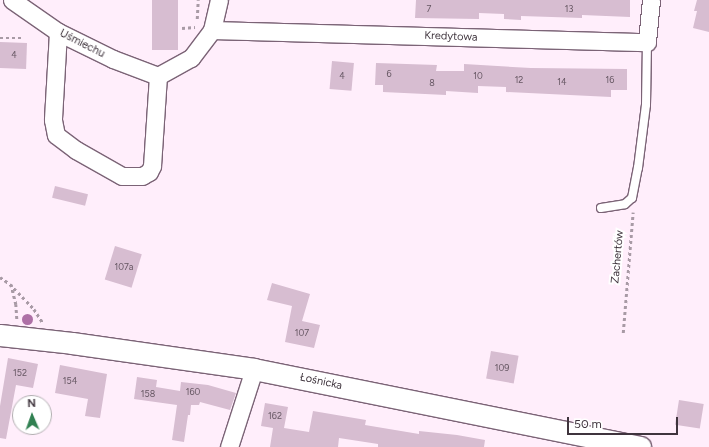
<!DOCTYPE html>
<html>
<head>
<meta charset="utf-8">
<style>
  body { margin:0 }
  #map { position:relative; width:709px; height:447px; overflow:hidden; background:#ffeefb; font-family:Figtree,sans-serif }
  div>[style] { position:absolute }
  .building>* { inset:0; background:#d7bdd1; transform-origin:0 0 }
  .path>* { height:2.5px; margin-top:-1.25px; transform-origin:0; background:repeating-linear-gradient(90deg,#a89aa5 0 3px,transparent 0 6px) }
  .roads { filter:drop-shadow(1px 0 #7b6376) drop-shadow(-1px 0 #7b6376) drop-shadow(0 1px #7b6376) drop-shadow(0 -1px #7b6376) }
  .service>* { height:8px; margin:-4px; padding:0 4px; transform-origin:4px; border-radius:4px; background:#fff }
  .minor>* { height:17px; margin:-8.5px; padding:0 8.5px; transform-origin:8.5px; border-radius:8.5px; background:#fff }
  .tertiary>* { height:21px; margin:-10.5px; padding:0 10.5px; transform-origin:10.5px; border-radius:10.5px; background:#fff }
  .trees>* { width:11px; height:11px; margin:-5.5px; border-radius:50%; background:#ae70a6 }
  span { translate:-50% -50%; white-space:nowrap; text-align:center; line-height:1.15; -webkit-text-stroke:4px #fff; paint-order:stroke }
  .number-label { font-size:9px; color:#655662 }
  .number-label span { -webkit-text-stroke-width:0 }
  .street-label { font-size:11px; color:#3f343d }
  .north { position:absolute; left:12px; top:395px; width:40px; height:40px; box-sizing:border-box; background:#fff; border:1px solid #b2aeb1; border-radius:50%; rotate:358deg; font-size:11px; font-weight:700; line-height:16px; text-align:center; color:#3f343d }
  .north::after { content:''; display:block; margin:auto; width:14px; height:18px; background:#308051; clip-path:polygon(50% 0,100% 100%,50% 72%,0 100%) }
  .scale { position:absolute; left:567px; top:417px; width:111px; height:18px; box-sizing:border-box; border:2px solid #3f343d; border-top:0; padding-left:5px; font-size:12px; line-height:14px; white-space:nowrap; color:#3f343d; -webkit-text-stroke:3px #fff; paint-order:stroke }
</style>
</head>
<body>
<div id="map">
  <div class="building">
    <div style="left:152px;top:0;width:26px;height:50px"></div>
    <div style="clip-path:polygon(416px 0,630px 0,630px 17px,582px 15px,582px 18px,521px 16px,521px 20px,504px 19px,504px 14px,479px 13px,479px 19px,415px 18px)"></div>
    <div style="clip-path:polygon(697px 0,709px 0,709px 32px,693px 28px,697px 11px,694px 11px)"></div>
    <div style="left:0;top:42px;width:27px;height:26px;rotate:2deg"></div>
    <div style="left:332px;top:61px;width:22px;height:28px;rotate:5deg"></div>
    <div style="clip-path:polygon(376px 63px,437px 65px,436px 71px,464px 71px,464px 64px,531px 68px,627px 69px,627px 90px,611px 90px,611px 97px,506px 92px,506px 87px,478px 86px,478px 93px,446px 91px,446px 95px,383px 92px,383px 85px,375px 85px)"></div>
    <div style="left:55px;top:186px;width:34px;height:12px;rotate:14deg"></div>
    <div style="left:115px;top:246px;width:28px;height:35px;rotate:17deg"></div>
    <div style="clip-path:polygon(272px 283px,310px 294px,302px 321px,320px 325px,314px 348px,285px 342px,292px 306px,267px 300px)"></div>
    <div style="left:491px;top:351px;width:28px;height:28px;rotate:10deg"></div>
    <div style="clip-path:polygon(8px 358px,38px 364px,33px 388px,16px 385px,6px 439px,0 438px,0 406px)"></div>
    <div style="clip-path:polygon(60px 365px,107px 374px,100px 418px,85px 416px,88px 399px,55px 393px)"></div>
    <div style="clip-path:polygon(137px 377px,157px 380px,156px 387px,180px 391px,181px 382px,208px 385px,236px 393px,230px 410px,200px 402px,199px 405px,191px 405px,190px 415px,188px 415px,184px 442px,172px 440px,177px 405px,134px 399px)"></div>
    <div style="left:679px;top:400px;width:25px;height:25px;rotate:9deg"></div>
    <div style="clip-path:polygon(265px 403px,288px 407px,284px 428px,309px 432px,313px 411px,366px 420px,365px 425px,419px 434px,419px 431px,457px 435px,485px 440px,484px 447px,378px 447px,378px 444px,339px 438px,338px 447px,270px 447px,273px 428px,261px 426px)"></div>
  </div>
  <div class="path">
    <div style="left:197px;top:19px;width:19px;rotate:-87deg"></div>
    <div style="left:182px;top:28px;width:13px;rotate:-4deg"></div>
    <div style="left:0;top:38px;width:24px"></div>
    <div style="left:0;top:277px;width:12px;rotate:35deg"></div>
    <div style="left:10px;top:284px;width:35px;rotate:46deg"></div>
    <div style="left:34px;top:309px;width:17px;rotate:57deg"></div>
    <div style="left:11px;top:284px;width:21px;rotate:76deg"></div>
    <div style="left:16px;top:304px;width:16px;rotate:86deg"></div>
    <div style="left:623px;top:333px;width:121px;rotate:-85.3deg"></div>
  </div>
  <div class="roads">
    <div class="service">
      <div style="left:601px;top:208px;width:24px;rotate:-9deg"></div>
      <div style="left:625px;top:204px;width:9px;rotate:-41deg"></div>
      <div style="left:632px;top:198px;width:31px;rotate:-79deg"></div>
      <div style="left:638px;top:168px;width:64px;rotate:-82.8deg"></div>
      <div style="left:646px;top:105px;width:63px;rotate:-89.1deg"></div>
    </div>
    <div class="minor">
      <div style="left:12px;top:0;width:56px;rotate:34.8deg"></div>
      <div style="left:58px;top:32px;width:61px;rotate:26.1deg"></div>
      <div style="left:113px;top:59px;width:48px;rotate:20.7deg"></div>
      <div style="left:212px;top:30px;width:435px;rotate:1.6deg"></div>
      <div style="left:647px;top:42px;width:42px;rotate:-84.6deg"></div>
      <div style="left:58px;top:32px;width:88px;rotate:93.3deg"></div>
      <div style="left:53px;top:120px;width:15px;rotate:79deg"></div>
      <div style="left:56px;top:135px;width:25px;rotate:37deg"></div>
      <div style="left:76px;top:150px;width:53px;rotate:29.5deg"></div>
      <div style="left:122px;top:176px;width:20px"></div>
      <div style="left:142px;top:176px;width:8px;rotate:-30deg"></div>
      <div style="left:149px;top:172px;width:7px;rotate:-63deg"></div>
      <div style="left:152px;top:166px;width:90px;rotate:-86.2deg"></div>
      <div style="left:158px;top:76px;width:38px;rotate:-29deg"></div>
      <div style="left:191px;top:58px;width:35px;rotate:-53deg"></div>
      <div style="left:212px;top:30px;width:31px;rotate:-77deg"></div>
      <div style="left:229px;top:447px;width:82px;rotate:-72.2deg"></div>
    </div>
    <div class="tertiary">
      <div style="left:0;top:335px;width:72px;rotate:6.3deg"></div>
      <div style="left:72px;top:343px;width:184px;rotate:8.1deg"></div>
      <div style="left:254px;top:369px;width:394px;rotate:11.4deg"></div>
    </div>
  </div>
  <div class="trees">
    <div style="left:27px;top:319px"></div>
  </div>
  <div class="number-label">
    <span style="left:429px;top:9px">7</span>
    <span style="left:569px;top:9px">13</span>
    <span style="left:14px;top:55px">4</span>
    <span style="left:389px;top:74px">6</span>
    <span style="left:342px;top:76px">4</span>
    <span style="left:478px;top:76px">10</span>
    <span style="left:519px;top:80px">12</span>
    <span style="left:610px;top:80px">16</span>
    <span style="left:562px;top:82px">14</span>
    <span style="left:432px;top:83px">8</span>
    <span style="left:124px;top:267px">107a</span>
    <span style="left:302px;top:333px">107</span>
    <span style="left:502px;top:368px">109</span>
    <span style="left:20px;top:373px">152</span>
    <span style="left:70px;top:381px">154</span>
    <span style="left:193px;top:392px">160</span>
    <span style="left:148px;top:394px">158</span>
    <span style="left:275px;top:416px">162</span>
  </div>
  <div class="street-label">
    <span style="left:451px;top:37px;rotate:2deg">Kredytowa</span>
    <span style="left:82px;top:44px;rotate:27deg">Uśmiechu</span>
    <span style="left:618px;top:257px;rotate:-85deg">Zachertów</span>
    <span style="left:321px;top:382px;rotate:12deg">Łośnicka</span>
  </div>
  <div class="north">N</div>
  <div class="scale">50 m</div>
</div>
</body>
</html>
